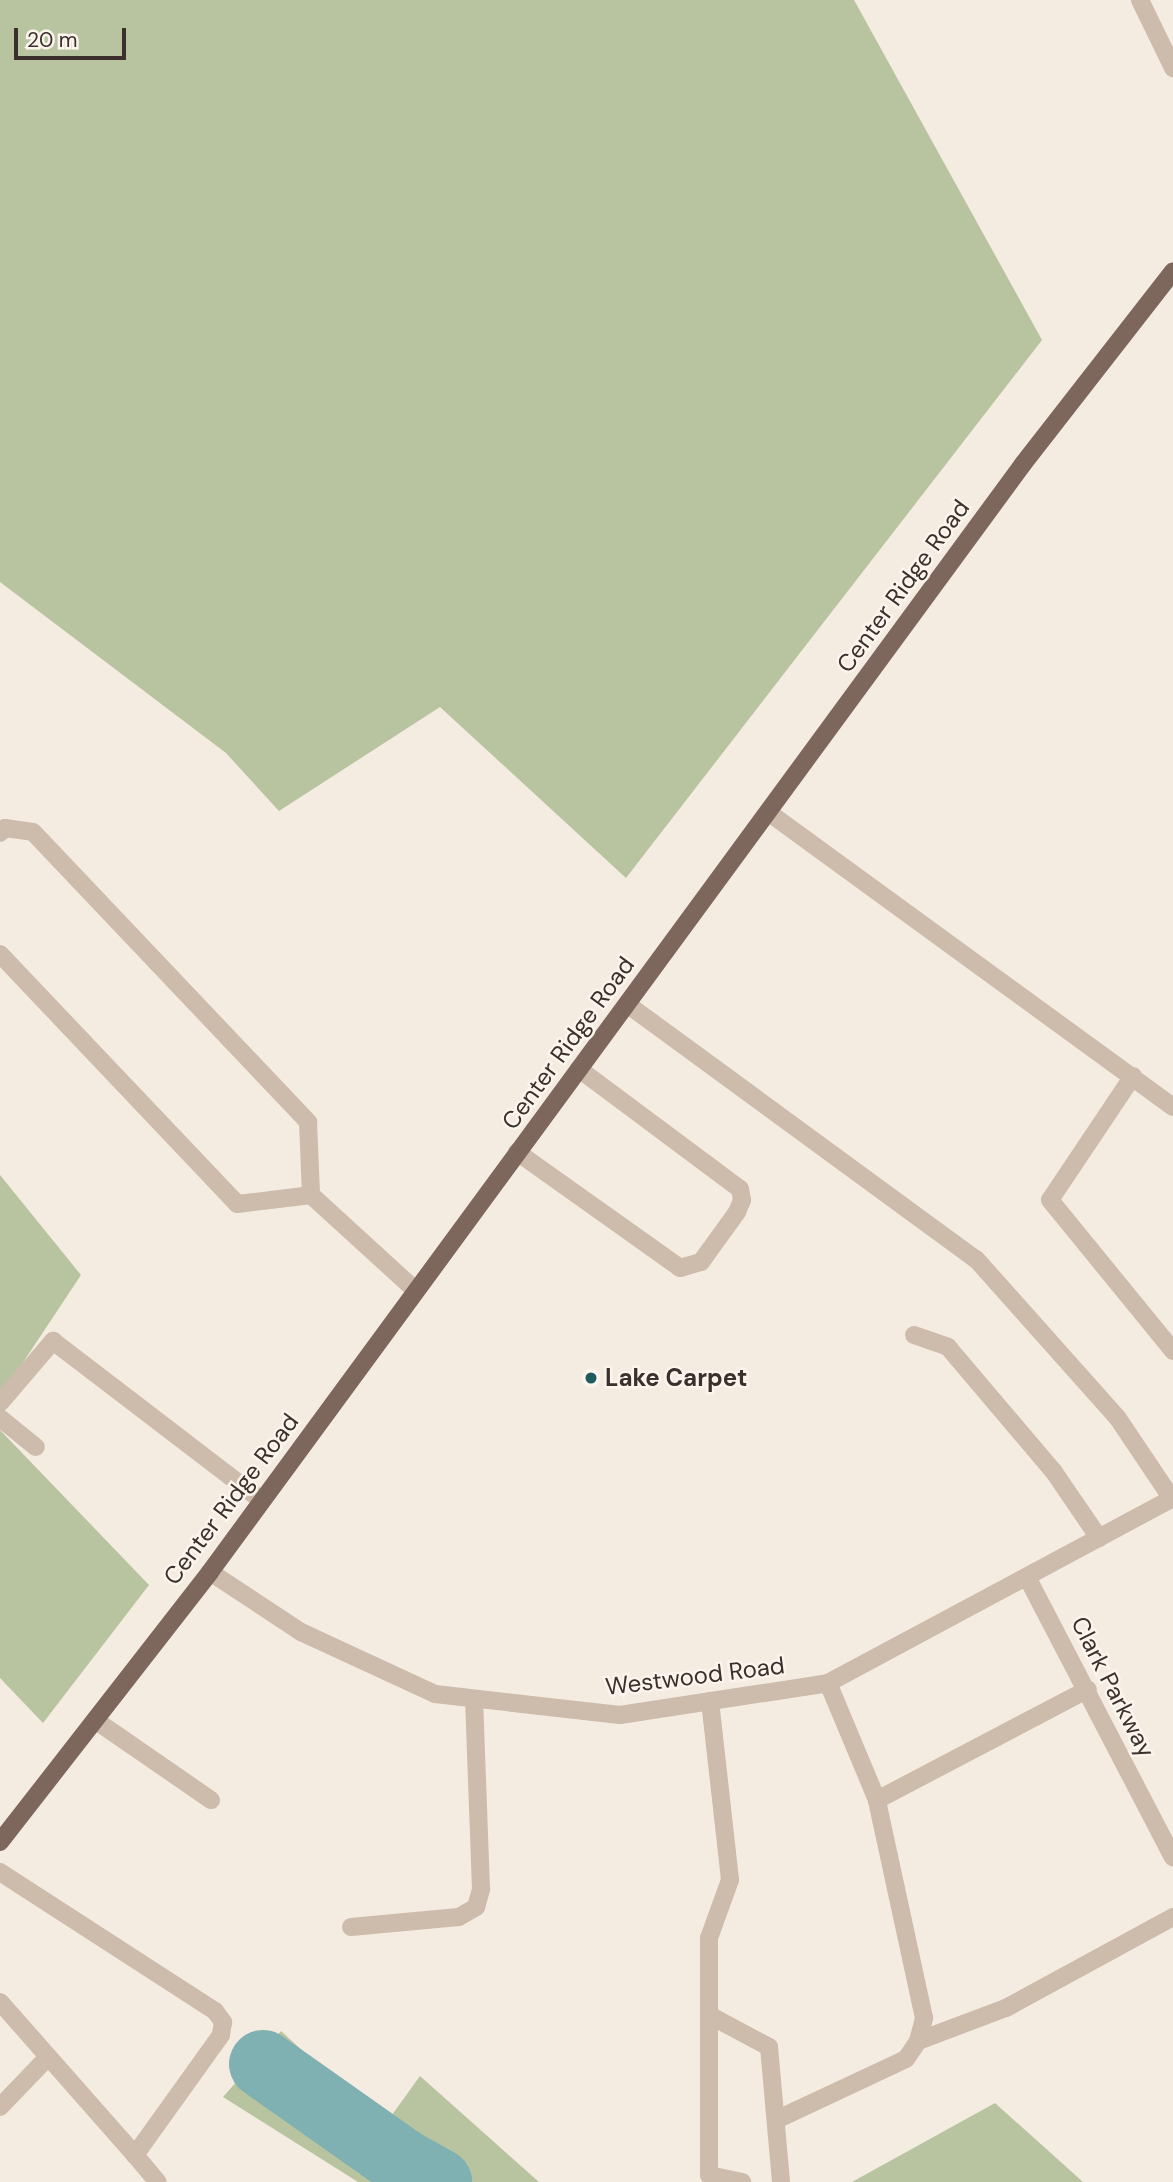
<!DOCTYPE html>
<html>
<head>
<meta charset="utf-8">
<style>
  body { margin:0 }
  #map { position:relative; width:1173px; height:2182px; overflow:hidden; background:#f4ebe1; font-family:"DM Sans",sans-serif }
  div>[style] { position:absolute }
  .green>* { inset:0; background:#b8c4a0 }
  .river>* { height:68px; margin:-34px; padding:0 34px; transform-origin:34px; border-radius:34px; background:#7fb0b2 }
  .minor>* { height:18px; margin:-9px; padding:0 9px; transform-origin:9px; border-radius:9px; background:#cdbbac }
  .major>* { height:18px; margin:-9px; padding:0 9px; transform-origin:9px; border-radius:9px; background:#7d675c }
  .dots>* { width:19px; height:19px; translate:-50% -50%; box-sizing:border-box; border:4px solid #fbf5ee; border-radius:50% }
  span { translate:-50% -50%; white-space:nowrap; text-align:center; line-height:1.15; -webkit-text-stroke:5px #fbf5ee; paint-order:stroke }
  .street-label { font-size:24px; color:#3b302b }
  .poi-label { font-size:24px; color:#3b302b; font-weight:700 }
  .left { translate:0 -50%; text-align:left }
  .scale { position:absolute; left:14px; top:28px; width:112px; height:32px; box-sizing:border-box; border:4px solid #3b302b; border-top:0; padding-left:9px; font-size:21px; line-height:24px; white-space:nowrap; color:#3b302b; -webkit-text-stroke:5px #fbf5ee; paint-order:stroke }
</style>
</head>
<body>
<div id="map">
  <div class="green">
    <div style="clip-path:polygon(0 0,854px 0,1042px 340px,626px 878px,440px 707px,279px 811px,226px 753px,0 582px)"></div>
    <div style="clip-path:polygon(0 1175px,81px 1275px,0 1397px)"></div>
    <div style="clip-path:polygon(0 1430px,149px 1585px,43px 1723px,0 1678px)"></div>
    <div style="clip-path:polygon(281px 2031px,384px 2126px,420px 2076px,539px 2182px,358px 2182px,223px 2097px)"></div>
    <div style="clip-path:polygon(995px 2103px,1083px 2182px,852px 2182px)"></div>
  </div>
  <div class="river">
    <div style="left:263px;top:2064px;width:174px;rotate:35.2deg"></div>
    <div style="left:405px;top:2164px;width:38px;rotate:29deg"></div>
  </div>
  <div class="minor">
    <div style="left:1140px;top:0;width:76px;rotate:64.1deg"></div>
    <div style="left:768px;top:812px;width:501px;rotate:36.07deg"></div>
    <div style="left:0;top:833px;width:7px;rotate:-45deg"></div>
    <div style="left:5px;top:828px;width:28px;rotate:8deg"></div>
    <div style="left:33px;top:832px;width:400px;rotate:46.5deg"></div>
    <div style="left:308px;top:1122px;width:73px;rotate:87.6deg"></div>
    <div style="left:311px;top:1195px;width:142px;rotate:42.4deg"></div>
    <div style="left:0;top:954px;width:344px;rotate:46.5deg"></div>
    <div style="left:237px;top:1204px;width:75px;rotate:-6.9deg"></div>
    <div style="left:627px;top:1004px;width:432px;rotate:36.2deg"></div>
    <div style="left:976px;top:1259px;width:212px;rotate:48.3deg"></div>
    <div style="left:1117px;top:1417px;width:99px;rotate:56.1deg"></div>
    <div style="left:1133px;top:1076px;width:149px;rotate:123.8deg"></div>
    <div style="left:1050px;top:1200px;width:195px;rotate:50.8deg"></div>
    <div style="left:517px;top:1152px;width:200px;rotate:35.4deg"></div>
    <div style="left:680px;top:1268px;width:22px;rotate:-16deg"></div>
    <div style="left:701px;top:1262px;width:62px;rotate:-54.2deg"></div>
    <div style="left:737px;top:1212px;width:13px;rotate:-67deg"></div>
    <div style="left:742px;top:1200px;width:11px;rotate:-100deg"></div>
    <div style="left:740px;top:1189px;width:201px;rotate:-143.3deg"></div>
    <div style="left:914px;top:1335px;width:36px;rotate:19deg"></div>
    <div style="left:948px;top:1347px;width:164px;rotate:49.7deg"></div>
    <div style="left:1054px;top:1472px;width:80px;rotate:55.7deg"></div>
    <div style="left:0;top:1403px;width:82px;rotate:-49.5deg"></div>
    <div style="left:53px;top:1341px;width:262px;rotate:37.4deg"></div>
    <div style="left:0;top:1418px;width:46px;rotate:38.9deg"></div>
    <div style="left:210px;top:1572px;width:109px;rotate:33.4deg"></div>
    <div style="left:301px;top:1632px;width:148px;rotate:24.8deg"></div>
    <div style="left:435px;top:1694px;width:186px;rotate:6.5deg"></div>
    <div style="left:620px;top:1715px;width:210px;rotate:-8.7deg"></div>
    <div style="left:828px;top:1683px;width:391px;rotate:-28.2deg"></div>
    <div style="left:1027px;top:1577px;width:316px;rotate:62.5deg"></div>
    <div style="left:710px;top:1701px;width:180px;rotate:83.6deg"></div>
    <div style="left:730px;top:1880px;width:62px;rotate:109.9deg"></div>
    <div style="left:709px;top:1938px;width:237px;rotate:90deg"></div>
    <div style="left:709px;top:2175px;width:34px;rotate:12deg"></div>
    <div style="left:95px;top:1720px;width:141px;rotate:34.6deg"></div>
    <div style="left:877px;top:1800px;width:238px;rotate:-27.7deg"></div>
    <div style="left:0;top:1872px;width:256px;rotate:32.9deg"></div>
    <div style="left:215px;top:2011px;width:14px;rotate:54deg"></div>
    <div style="left:223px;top:2022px;width:13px;rotate:99deg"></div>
    <div style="left:221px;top:2035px;width:148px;rotate:125.6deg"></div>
    <div style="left:135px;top:2155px;width:204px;rotate:-131.4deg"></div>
    <div style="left:351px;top:1927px;width:108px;rotate:-5.3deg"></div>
    <div style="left:459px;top:1917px;width:20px;rotate:-30deg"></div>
    <div style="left:476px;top:1907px;width:19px;rotate:-74deg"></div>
    <div style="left:481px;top:1889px;width:188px;rotate:-92.1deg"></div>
    <div style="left:709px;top:2015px;width:68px;rotate:28.1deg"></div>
    <div style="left:769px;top:2047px;width:136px;rotate:84.9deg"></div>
    <div style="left:918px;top:2041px;width:94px;rotate:-20.6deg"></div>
    <div style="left:1006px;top:2008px;width:190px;rotate:-28.6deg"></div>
    <div style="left:0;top:2107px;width:69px;rotate:-46.2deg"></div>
    <div style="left:778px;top:2119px;width:141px;rotate:-25.1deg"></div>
    <div style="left:906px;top:2059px;width:22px;rotate:-56deg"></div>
    <div style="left:918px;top:2041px;width:24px;rotate:-75deg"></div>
    <div style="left:924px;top:2018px;width:223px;rotate:-102.2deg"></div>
    <div style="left:877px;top:1800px;width:127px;rotate:-112.7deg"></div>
    <div style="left:135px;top:2155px;width:35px;rotate:50deg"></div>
  </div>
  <div class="major">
    <div style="left:0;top:1842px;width:342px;rotate:-52.1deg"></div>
    <div style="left:210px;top:1572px;width:1374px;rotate:-53.73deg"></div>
    <div style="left:1023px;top:464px;width:244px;rotate:-52.1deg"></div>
  </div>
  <div class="dots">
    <div style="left:591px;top:1378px;background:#1f5a5e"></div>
  </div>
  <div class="street-label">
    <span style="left:903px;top:586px;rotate:-54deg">Center Ridge Road</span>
    <span style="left:568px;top:1043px;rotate:-54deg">Center Ridge Road</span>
    <span style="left:231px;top:1499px;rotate:-53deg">Center Ridge Road</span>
    <span style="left:695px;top:1676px;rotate:-7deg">Westwood Road</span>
    <span style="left:1113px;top:1687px;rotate:63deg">Clark Parkway</span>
  </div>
  <div class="poi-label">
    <span class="left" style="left:605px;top:1378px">Lake Carpet</span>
  </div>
  <div class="scale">20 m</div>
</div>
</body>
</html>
